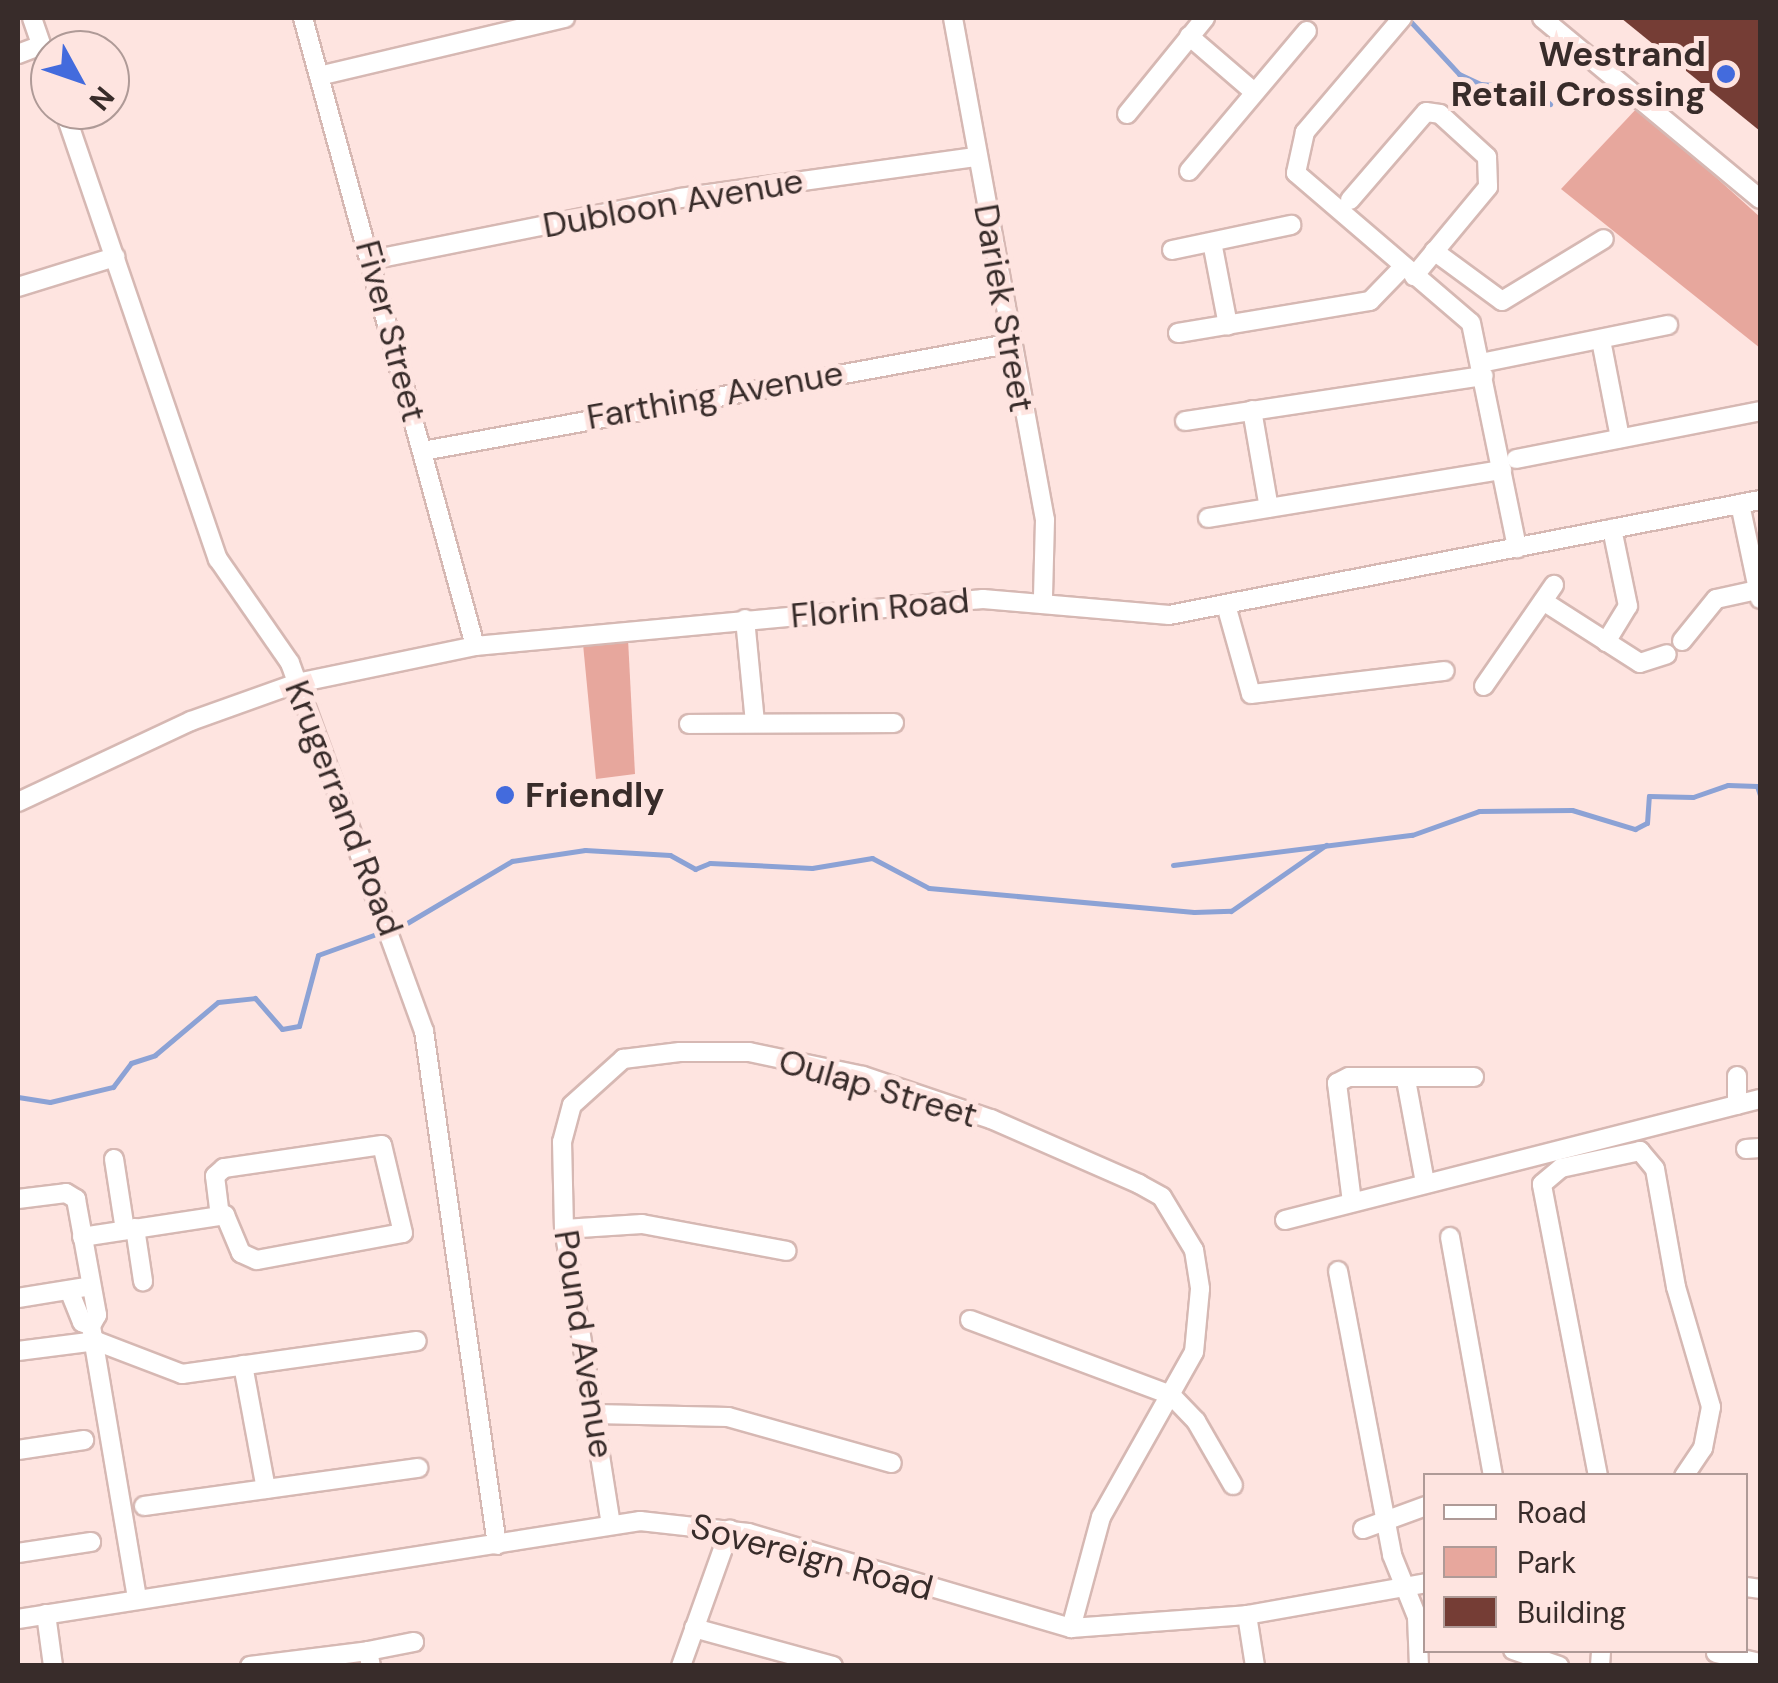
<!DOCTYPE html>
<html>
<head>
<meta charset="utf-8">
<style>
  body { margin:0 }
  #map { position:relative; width:1778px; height:1683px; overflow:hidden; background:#fee4e0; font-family:"DM Sans",sans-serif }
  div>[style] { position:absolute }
  .green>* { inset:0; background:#e7a79d }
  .stream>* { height:5px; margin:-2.5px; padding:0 2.5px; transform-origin:2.5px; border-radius:2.5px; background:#8ca2d5 }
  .building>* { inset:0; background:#753d35 }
  .roads { filter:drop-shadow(2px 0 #d6b8b3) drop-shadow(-2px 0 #d6b8b3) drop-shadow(0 2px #d6b8b3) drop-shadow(0 -2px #d6b8b3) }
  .street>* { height:18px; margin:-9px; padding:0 9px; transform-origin:9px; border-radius:9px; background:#fff }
  .dots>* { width:28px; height:28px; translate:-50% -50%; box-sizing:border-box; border:5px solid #fee4e0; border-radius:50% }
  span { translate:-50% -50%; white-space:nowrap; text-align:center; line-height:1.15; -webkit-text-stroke:10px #fee4e0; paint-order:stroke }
  .poi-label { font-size:35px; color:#382c2a; font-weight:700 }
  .right { translate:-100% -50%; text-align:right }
  .left { translate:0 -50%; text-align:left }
  .street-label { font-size:35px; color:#382c2a }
  .frame { position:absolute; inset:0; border:20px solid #382c2a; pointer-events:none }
  .legend { position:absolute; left:1423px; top:1473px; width:325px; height:180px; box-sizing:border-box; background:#fee4e0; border:2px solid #af9a97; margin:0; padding:12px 18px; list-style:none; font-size:30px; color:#382c2a }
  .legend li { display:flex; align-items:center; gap:20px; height:50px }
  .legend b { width:50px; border:2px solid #af9a97 }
  .north { position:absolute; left:30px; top:30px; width:100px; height:100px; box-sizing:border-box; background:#fee4e0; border:2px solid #af9a97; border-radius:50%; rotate:130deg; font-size:28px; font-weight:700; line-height:40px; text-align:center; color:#382c2a }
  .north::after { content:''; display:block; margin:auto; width:35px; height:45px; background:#436bdd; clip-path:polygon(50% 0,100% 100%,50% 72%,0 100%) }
</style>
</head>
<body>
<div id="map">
  <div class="green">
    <div style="clip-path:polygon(1638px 107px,1760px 217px,1760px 348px,1561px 189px)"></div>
    <div style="clip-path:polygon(628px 639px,635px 774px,596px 779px,583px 644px)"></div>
  </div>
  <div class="stream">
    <div style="left:1411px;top:22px;width:71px;rotate:47.3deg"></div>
    <div style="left:1459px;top:74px;width:23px;rotate:25deg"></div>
    <div style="left:1480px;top:84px;width:51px;rotate:4.5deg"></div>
    <div style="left:1531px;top:88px;width:25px;rotate:40deg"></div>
    <div style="left:1173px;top:865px;width:241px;rotate:-7.2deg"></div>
    <div style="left:1412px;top:835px;width:71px;rotate:-19.7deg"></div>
    <div style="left:1479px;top:811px;width:93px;rotate:-0.6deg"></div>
    <div style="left:1572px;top:810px;width:66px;rotate:16.8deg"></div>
    <div style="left:1635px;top:829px;width:13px;rotate:-27deg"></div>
    <div style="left:1647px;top:823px;width:27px;rotate:-86deg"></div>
    <div style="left:1649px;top:796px;width:44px;rotate:1.3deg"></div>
    <div style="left:1693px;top:797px;width:37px;rotate:-19deg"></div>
    <div style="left:1728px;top:785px;width:29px;rotate:2deg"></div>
    <div style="left:1757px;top:786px;width:9px;rotate:72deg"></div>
    <div style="left:402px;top:926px;width:128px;rotate:-30.6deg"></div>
    <div style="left:512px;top:861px;width:74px;rotate:-8.6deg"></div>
    <div style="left:585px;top:850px;width:85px;rotate:3.4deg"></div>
    <div style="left:670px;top:855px;width:29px;rotate:29deg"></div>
    <div style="left:695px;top:869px;width:16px;rotate:-22deg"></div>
    <div style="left:710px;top:863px;width:102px;rotate:2.8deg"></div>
    <div style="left:812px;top:868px;width:61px;rotate:-9.5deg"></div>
    <div style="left:872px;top:858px;width:64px;rotate:27.8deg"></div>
    <div style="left:929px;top:888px;width:266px;rotate:5.2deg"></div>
    <div style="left:1194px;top:912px;width:37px;rotate:-2deg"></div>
    <div style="left:1231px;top:911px;width:116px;rotate:-34.8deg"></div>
    <div style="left:18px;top:1097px;width:32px;rotate:9deg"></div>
    <div style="left:50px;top:1102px;width:65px;rotate:-13.4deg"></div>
    <div style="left:113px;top:1087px;width:30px;rotate:-53deg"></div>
    <div style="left:131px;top:1063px;width:25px;rotate:-18deg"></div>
    <div style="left:155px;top:1055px;width:82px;rotate:-40.1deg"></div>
    <div style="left:218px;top:1002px;width:37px;rotate:-6deg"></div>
    <div style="left:255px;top:998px;width:41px;rotate:48.9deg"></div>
    <div style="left:282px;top:1029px;width:17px;rotate:-10deg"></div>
    <div style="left:299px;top:1026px;width:73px;rotate:-75deg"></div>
    <div style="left:318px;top:955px;width:65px;rotate:-19.8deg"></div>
  </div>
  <div class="building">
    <div style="clip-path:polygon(1621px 18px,1760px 18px,1760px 131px)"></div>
  </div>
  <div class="roads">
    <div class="street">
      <div style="left:32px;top:18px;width:55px;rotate:70.9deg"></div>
      <div style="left:303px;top:18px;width:651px;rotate:74.68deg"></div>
      <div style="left:953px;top:18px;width:510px;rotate:79.61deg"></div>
      <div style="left:1045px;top:520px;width:79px;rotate:91.5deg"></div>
      <div style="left:1402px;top:18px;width:150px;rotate:130.4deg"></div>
      <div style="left:1305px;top:132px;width:42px;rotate:102.4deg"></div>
      <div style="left:1296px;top:173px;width:230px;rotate:40.6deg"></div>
      <div style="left:1471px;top:323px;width:230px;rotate:78.4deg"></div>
      <div style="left:1542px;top:18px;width:283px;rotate:39.7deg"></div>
      <div style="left:1189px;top:36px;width:86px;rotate:40.7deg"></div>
      <div style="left:18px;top:54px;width:25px;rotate:-21deg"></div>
      <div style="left:319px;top:76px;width:253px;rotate:-13.3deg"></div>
      <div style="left:64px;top:110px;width:475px;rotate:71.1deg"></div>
      <div style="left:218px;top:559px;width:126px;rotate:55.3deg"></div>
      <div style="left:290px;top:663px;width:392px;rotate:70deg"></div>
      <div style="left:424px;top:1031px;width:519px;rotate:81.92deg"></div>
      <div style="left:1127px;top:114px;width:124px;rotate:-50.9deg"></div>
      <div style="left:1189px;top:171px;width:183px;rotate:-49.9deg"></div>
      <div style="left:1350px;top:200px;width:116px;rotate:-49.2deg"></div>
      <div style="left:1426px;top:112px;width:14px;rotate:8deg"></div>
      <div style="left:1440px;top:114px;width:64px;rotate:42.5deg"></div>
      <div style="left:1487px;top:157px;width:30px;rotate:88deg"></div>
      <div style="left:1488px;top:187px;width:116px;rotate:129.7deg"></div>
      <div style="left:1212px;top:242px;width:85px;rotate:79.1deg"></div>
      <div style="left:1172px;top:250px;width:122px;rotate:-11.9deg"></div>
      <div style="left:1434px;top:251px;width:84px;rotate:36.3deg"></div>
      <div style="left:1502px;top:301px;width:119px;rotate:-31.3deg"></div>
      <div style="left:371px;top:260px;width:315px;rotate:-11.3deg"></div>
      <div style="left:680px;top:198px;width:300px;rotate:-7.9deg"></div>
      <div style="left:18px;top:287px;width:102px;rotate:-17.2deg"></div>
      <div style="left:1178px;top:333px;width:195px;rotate:-9.5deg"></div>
      <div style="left:1370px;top:301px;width:47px;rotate:-45.9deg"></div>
      <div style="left:1601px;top:340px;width:100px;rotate:79deg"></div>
      <div style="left:1481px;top:363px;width:191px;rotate:-11.5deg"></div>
      <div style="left:1252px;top:410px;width:99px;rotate:80.2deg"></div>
      <div style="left:1185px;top:421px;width:302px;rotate:-8.6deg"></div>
      <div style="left:423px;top:451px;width:595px;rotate:-10.37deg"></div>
      <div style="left:1516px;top:459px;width:249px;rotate:-11.1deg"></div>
      <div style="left:1740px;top:504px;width:97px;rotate:78.1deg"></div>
      <div style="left:1208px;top:518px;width:298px;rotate:-9.3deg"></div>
      <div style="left:1543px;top:601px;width:115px;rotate:32.6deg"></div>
      <div style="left:1640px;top:663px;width:28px;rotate:-18deg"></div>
      <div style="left:1226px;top:605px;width:92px;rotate:74.3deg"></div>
      <div style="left:1251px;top:694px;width:195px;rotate:-6.8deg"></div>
      <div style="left:745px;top:619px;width:104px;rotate:84.5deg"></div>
      <div style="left:1682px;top:641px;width:54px;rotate:-51deg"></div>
      <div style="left:1716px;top:599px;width:42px;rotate:-12.4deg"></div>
      <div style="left:1606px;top:642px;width:42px;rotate:-58.6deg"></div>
      <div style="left:1628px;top:606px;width:79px;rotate:-101.7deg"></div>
      <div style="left:1484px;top:686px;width:123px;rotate:-55.3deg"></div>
      <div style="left:689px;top:724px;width:205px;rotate:-0.3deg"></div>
      <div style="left:18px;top:802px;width:191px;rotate:-25.1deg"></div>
      <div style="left:191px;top:721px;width:113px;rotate:-19.7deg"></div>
      <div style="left:297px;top:683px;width:182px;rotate:-11.7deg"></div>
      <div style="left:475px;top:646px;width:510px;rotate:-5.29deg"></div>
      <div style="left:983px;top:599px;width:187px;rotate:4.9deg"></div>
      <div style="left:1169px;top:615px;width:602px;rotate:-11.01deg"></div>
      <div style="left:1406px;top:1080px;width:105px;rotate:79.5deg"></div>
      <div style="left:1737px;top:1105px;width:29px;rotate:-90deg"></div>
      <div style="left:1746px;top:1149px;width:14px;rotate:-4deg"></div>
      <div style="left:114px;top:1159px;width:72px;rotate:81.2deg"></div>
      <div style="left:18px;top:1199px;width:48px;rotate:-7.1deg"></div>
      <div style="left:66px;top:1193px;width:12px;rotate:31deg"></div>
      <div style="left:76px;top:1199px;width:118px;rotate:79.7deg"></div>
      <div style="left:97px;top:1315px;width:13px;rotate:119deg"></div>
      <div style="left:1352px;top:1202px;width:120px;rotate:-97.2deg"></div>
      <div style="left:1337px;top:1083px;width:13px;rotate:-27deg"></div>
      <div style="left:1349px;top:1077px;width:125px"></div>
      <div style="left:1285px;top:1220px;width:490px;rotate:-14.3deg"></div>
      <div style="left:135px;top:1228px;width:54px;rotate:81.4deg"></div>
      <div style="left:564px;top:1229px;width:78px;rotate:-3.7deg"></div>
      <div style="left:642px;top:1224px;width:147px;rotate:10.5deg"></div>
      <div style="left:82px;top:1237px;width:145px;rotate:-8.7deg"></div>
      <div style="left:225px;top:1215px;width:41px;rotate:67.2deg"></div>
      <div style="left:241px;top:1253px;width:17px;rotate:24deg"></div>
      <div style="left:257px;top:1260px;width:148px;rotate:-10.5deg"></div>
      <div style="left:403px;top:1233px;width:90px;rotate:-103.4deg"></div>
      <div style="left:382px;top:1145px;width:160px;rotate:171.7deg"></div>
      <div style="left:224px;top:1168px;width:12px;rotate:138deg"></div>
      <div style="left:215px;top:1176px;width:39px;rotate:83deg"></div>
      <div style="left:1450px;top:1237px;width:243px;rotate:79.8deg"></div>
      <div style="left:1338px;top:1271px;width:289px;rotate:79.2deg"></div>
      <div style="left:1392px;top:1555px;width:67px;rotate:68deg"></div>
      <div style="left:1417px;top:1617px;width:49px;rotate:87.7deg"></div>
      <div style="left:69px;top:1290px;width:35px;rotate:68deg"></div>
      <div style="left:82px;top:1322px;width:10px;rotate:24deg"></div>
      <div style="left:18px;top:1298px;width:74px;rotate:-9.3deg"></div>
      <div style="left:970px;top:1320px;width:215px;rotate:20.5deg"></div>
      <div style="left:1171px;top:1395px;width:36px;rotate:46deg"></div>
      <div style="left:1196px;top:1421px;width:74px;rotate:60deg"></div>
      <div style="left:91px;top:1326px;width:277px;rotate:80.4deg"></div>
      <div style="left:18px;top:1351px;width:79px;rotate:-7.3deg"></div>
      <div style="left:96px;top:1341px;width:92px;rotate:21deg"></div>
      <div style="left:182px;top:1374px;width:237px;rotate:-8deg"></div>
      <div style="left:243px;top:1365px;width:126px;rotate:79.5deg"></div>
      <div style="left:595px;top:1414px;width:133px;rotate:1.3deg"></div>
      <div style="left:728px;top:1417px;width:170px;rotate:15.7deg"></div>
      <div style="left:18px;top:1450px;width:67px;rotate:-8.6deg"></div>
      <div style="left:1598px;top:1476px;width:297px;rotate:-100.9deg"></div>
      <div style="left:1542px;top:1184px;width:25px;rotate:-40deg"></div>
      <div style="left:1561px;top:1168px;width:81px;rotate:-12.1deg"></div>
      <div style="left:1640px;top:1151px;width:23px;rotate:50deg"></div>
      <div style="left:1655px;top:1169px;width:120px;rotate:79.9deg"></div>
      <div style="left:1676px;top:1287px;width:125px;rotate:73.7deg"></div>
      <div style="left:1711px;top:1407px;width:42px;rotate:101deg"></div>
      <div style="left:1703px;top:1448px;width:34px;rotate:124deg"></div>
      <div style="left:144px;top:1506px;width:277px;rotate:-7.9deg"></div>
      <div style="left:611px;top:1525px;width:300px;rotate:-99deg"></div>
      <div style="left:564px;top:1229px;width:87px;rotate:-91.3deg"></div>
      <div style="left:562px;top:1142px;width:38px;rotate:-75deg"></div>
      <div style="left:572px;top:1105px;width:69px;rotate:-42deg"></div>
      <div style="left:623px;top:1059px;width:57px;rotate:-7deg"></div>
      <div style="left:680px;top:1052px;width:69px"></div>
      <div style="left:749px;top:1052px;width:116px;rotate:11.9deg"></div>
      <div style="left:863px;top:1076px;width:135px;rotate:18.6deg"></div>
      <div style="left:991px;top:1119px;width:162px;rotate:23.7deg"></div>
      <div style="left:1139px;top:1184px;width:26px;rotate:29deg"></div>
      <div style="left:1162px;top:1197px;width:62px;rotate:58.9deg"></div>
      <div style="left:1194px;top:1250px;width:39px;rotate:81deg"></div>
      <div style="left:1200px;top:1289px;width:63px;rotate:95.4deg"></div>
      <div style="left:1194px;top:1352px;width:189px;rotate:119.4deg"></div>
      <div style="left:1101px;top:1517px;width:115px;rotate:105.1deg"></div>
      <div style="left:1363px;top:1529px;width:67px;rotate:-20.1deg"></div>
      <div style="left:18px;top:1553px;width:74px;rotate:-8.6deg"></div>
      <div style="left:1746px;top:1587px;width:14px;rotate:8deg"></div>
      <div style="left:46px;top:1614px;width:52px;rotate:82.3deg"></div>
      <div style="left:1247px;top:1615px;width:52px;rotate:81.1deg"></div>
      <div style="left:18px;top:1619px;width:630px;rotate:-8.95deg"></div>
      <div style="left:640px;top:1521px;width:109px;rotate:6.3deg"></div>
      <div style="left:748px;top:1533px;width:337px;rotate:16.4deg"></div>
      <div style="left:1071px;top:1628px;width:176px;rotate:-4.2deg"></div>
      <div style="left:1247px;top:1615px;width:182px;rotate:-10.1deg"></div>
      <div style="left:694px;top:1628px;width:144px;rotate:15.3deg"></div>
      <div style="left:1513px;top:1650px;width:49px;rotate:19.2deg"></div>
      <div style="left:368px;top:1651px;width:47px;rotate:-11.1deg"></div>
      <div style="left:1716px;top:1653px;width:45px;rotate:12.8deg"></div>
      <div style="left:250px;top:1666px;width:119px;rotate:-7.2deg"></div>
      <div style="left:368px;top:1651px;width:15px;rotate:79deg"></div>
      <div style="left:681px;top:1666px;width:145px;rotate:-70.3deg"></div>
      <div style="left:1600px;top:1666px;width:16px;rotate:-86deg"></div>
    </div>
  </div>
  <div class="dots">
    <div style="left:1726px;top:74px;background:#436bdd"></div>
    <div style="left:505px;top:795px;background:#436bdd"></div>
  </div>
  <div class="poi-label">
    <span class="right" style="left:1706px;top:74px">Westrand<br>Retail Crossing</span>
    <span class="left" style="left:525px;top:795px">Friendly</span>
  </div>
  <div class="street-label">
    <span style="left:673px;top:203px;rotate:-10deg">Dubloon Avenue</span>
    <span style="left:1004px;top:308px;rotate:80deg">Dariek Street</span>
    <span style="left:391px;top:331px;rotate:75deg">Fiver Street</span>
    <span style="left:715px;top:395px;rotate:-10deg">Farthing Avenue</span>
    <span style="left:880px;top:608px;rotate:-5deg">Florin Road</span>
    <span style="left:344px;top:808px;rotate:69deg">Krugerrand Road</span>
    <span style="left:878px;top:1088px;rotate:16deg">Oulap Street</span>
    <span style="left:584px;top:1344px;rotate:81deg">Pound Avenue</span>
    <span style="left:812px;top:1557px;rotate:15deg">Sovereign Road</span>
  </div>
  <div class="frame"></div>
  <ul class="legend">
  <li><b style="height:12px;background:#fff"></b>Road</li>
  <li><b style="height:28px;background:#e7a79d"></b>Park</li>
  <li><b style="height:28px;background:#753d35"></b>Building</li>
  </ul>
  <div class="north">N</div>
</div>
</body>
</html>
